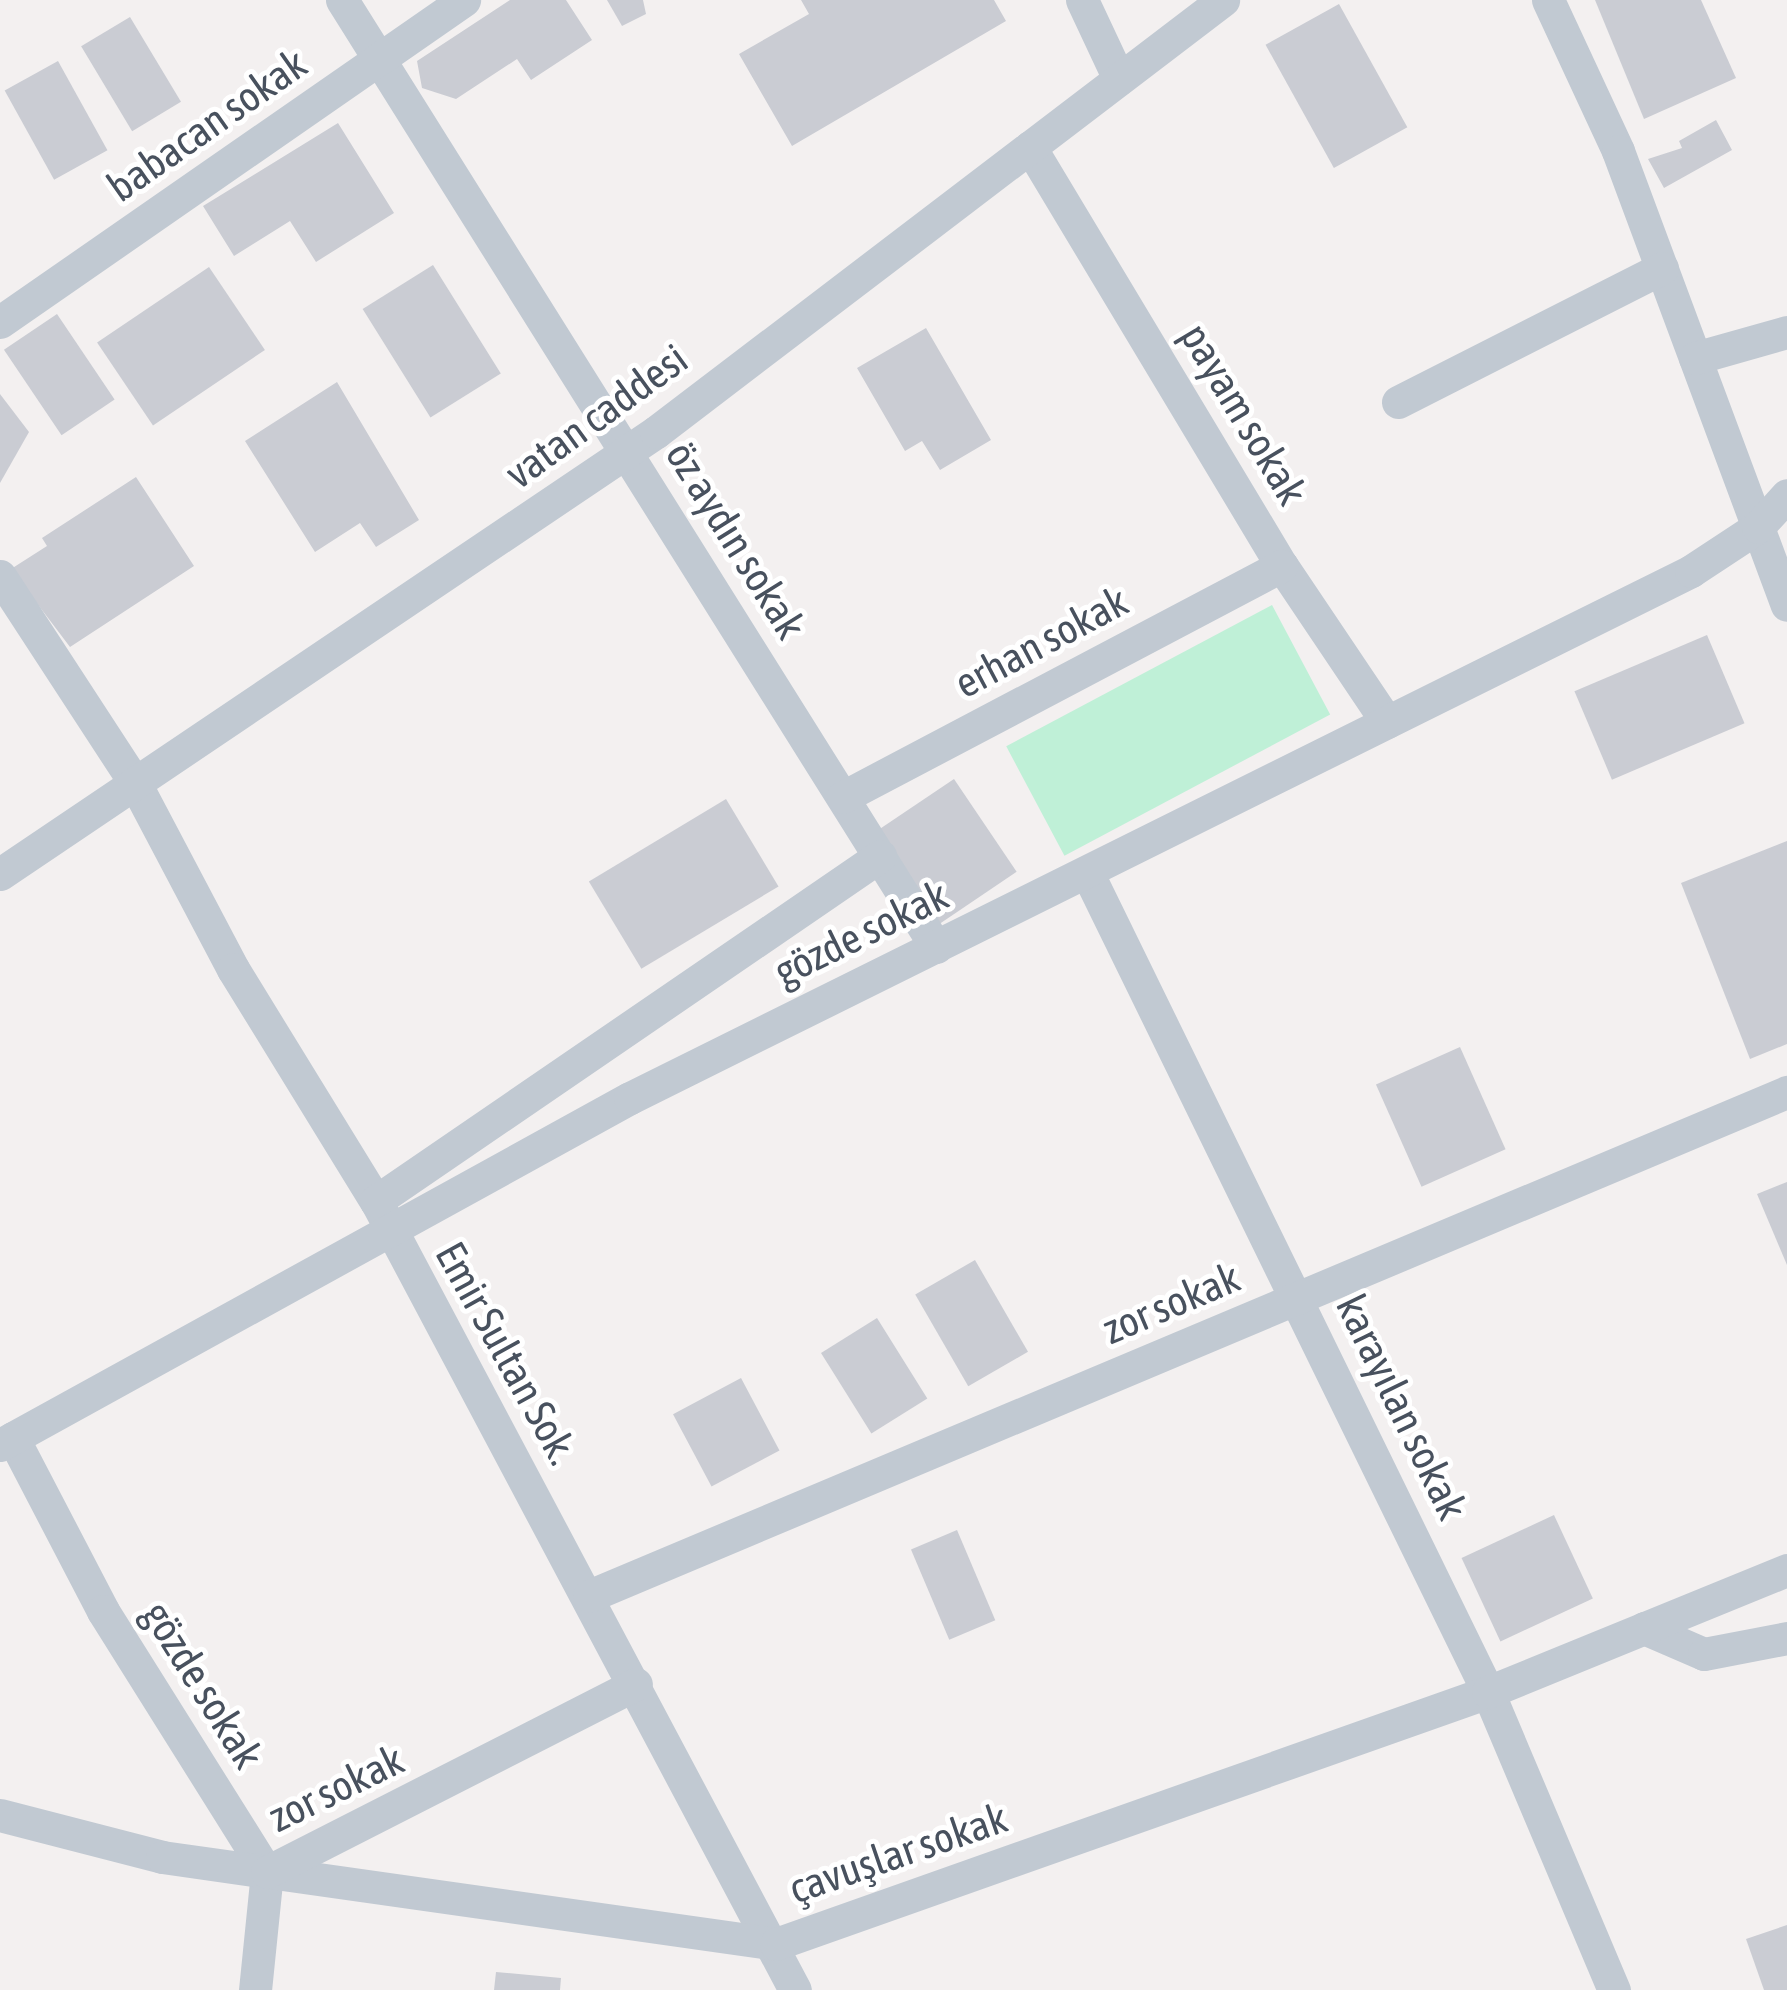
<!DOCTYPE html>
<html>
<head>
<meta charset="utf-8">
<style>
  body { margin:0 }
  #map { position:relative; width:1787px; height:1990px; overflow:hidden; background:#f3f0f0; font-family:"Asap Condensed",sans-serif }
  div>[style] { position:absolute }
  .green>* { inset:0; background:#bff0d7; transform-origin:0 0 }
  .building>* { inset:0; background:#caccd3; transform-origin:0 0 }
  .street>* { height:33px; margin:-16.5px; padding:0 16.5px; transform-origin:16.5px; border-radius:16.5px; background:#c1c9d2 }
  span { translate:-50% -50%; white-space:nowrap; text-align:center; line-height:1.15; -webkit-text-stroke:10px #fff; paint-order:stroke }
  .street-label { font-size:42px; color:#48515e }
</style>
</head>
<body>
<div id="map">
  <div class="green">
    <div style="left:1272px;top:605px;width:124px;height:301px;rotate:62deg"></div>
  </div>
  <div class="building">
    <div style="clip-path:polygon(510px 0,566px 0,592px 40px,531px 80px,517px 59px,456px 99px,422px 88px,417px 61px)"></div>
    <div style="clip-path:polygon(607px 0,643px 0,646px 14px,622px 26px)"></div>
    <div style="clip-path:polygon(801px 0,994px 0,1006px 21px,792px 146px,739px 54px,809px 14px)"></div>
    <div style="clip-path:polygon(1595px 0,1701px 0,1736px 78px,1644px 119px)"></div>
    <div style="left:1339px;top:4px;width:141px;height:84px;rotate:61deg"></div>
    <div style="left:130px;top:17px;width:99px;height:57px;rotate:59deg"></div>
    <div style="left:58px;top:61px;width:102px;height:61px;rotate:61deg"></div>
    <div style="clip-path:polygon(1716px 120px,1732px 150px,1664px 188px,1648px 159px,1682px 148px,1679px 141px)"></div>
    <div style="clip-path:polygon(338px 123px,394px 213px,316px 262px,290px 221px,234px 256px,203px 206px)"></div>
    <div style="left:433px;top:265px;width:128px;height:83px;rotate:58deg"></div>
    <div style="left:209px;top:267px;width:100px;height:135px;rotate:56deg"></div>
    <div style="left:57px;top:314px;width:103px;height:64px;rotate:56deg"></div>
    <div style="clip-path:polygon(926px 328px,991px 440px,940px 470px,922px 441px,905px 451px,857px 368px)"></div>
    <div style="clip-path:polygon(337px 382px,419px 520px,376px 547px,360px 523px,315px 552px,245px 441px)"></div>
    <div style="clip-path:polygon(0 394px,29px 432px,0 483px)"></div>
    <div style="clip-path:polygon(136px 477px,194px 566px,70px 647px,11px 569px,47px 546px,42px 538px)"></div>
    <div style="left:1707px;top:635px;width:96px;height:144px;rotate:67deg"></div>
    <div style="left:954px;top:779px;width:112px;height:95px;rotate:56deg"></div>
    <div style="left:726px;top:799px;width:102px;height:160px;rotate:59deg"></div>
    <div style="clip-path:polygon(1787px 841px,1787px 1044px,1750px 1059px,1681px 883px)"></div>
    <div style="left:1460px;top:1047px;width:112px;height:92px;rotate:66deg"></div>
    <div style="clip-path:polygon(1787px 1182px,1787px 1265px,1757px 1194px)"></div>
    <div style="left:975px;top:1260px;width:106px;height:69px;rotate:60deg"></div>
    <div style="left:877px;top:1318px;width:95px;height:66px;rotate:58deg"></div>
    <div style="left:741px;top:1378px;width:82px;height:77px;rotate:62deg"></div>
    <div style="left:1554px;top:1515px;width:92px;height:102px;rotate:65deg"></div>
    <div style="left:957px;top:1530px;width:98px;height:50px;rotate:67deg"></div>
    <div style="clip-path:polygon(1787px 1925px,1787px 1990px,1764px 1990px,1746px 1939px)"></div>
    <div style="clip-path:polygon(496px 1972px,561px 1978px,560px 1990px,494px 1990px)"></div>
  </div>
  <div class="street">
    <div style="left:342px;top:0;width:1118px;rotate:57.9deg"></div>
    <div style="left:1082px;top:0;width:87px;rotate:64.9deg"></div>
    <div style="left:1548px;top:0;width:166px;rotate:65.1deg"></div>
    <div style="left:1618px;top:151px;width:484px;rotate:69.6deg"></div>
    <div style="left:1030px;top:147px;width:489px;rotate:59deg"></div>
    <div style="left:1282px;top:566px;width:188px;rotate:56.1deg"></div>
    <div style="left:0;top:322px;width:565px;rotate:-34.76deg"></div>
    <div style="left:1695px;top:358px;width:96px;rotate:-15.8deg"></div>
    <div style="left:1398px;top:402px;width:296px;rotate:-26.9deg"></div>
    <div style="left:0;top:576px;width:249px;rotate:56.9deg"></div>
    <div style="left:136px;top:785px;width:208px;rotate:62.2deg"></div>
    <div style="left:233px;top:969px;width:273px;rotate:58.4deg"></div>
    <div style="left:376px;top:1201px;width:893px;rotate:62.03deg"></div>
    <div style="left:843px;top:797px;width:496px;rotate:-27.8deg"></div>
    <div style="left:1087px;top:872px;width:913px;rotate:63.94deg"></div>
    <div style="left:1488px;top:1692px;width:324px;rotate:67.1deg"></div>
    <div style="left:0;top:874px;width:791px;rotate:-33.97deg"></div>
    <div style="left:656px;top:432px;width:713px;rotate:-37.3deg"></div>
    <div style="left:376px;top:1201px;width:611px;rotate:-34.39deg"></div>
    <div style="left:13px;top:1438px;width:195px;rotate:62.5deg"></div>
    <div style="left:103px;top:1611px;width:308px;rotate:57.9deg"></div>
    <div style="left:267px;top:1872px;width:119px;rotate:95.8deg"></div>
    <div style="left:0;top:1445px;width:719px;rotate:-28.85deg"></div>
    <div style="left:630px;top:1098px;width:1185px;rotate:-26.41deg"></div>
    <div style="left:1691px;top:571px;width:80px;rotate:-33.3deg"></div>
    <div style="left:1758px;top:527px;width:43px;rotate:-47.8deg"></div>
    <div style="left:589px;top:1596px;width:1300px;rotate:-22.82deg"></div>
    <div style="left:1644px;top:1628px;width:65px;rotate:23.4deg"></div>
    <div style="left:1704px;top:1654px;width:85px;rotate:-10.9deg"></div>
    <div style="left:0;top:1815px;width:167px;rotate:14.5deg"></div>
    <div style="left:162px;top:1857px;width:620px;rotate:8.06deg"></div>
    <div style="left:776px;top:1944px;width:755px;rotate:-19.49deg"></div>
    <div style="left:1488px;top:1692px;width:323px;rotate:-22.2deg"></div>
    <div style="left:267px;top:1872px;width:414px;rotate:-27deg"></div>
  </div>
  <div class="street-label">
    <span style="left:207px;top:125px;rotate:-35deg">babacan sokak</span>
    <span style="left:1244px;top:414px;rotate:59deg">payam sokak</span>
    <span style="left:596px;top:416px;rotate:-36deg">vatan caddesi</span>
    <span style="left:736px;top:540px;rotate:58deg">öz aydın sokak</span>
    <span style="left:1041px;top:642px;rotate:-28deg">erhan sokak</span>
    <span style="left:861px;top:933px;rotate:-26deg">gözde sokak</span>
    <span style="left:1171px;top:1303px;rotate:-23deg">zor sokak</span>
    <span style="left:507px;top:1353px;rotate:61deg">Emir Sultan Sok.</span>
    <span style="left:1402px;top:1407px;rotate:64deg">karayılan sokak</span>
    <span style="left:203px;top:1685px;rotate:58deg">gözde sokak</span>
    <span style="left:336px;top:1788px;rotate:-26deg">zor sokak</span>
    <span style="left:898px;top:1853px;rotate:-19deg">çavuşlar sokak</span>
  </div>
</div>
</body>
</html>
